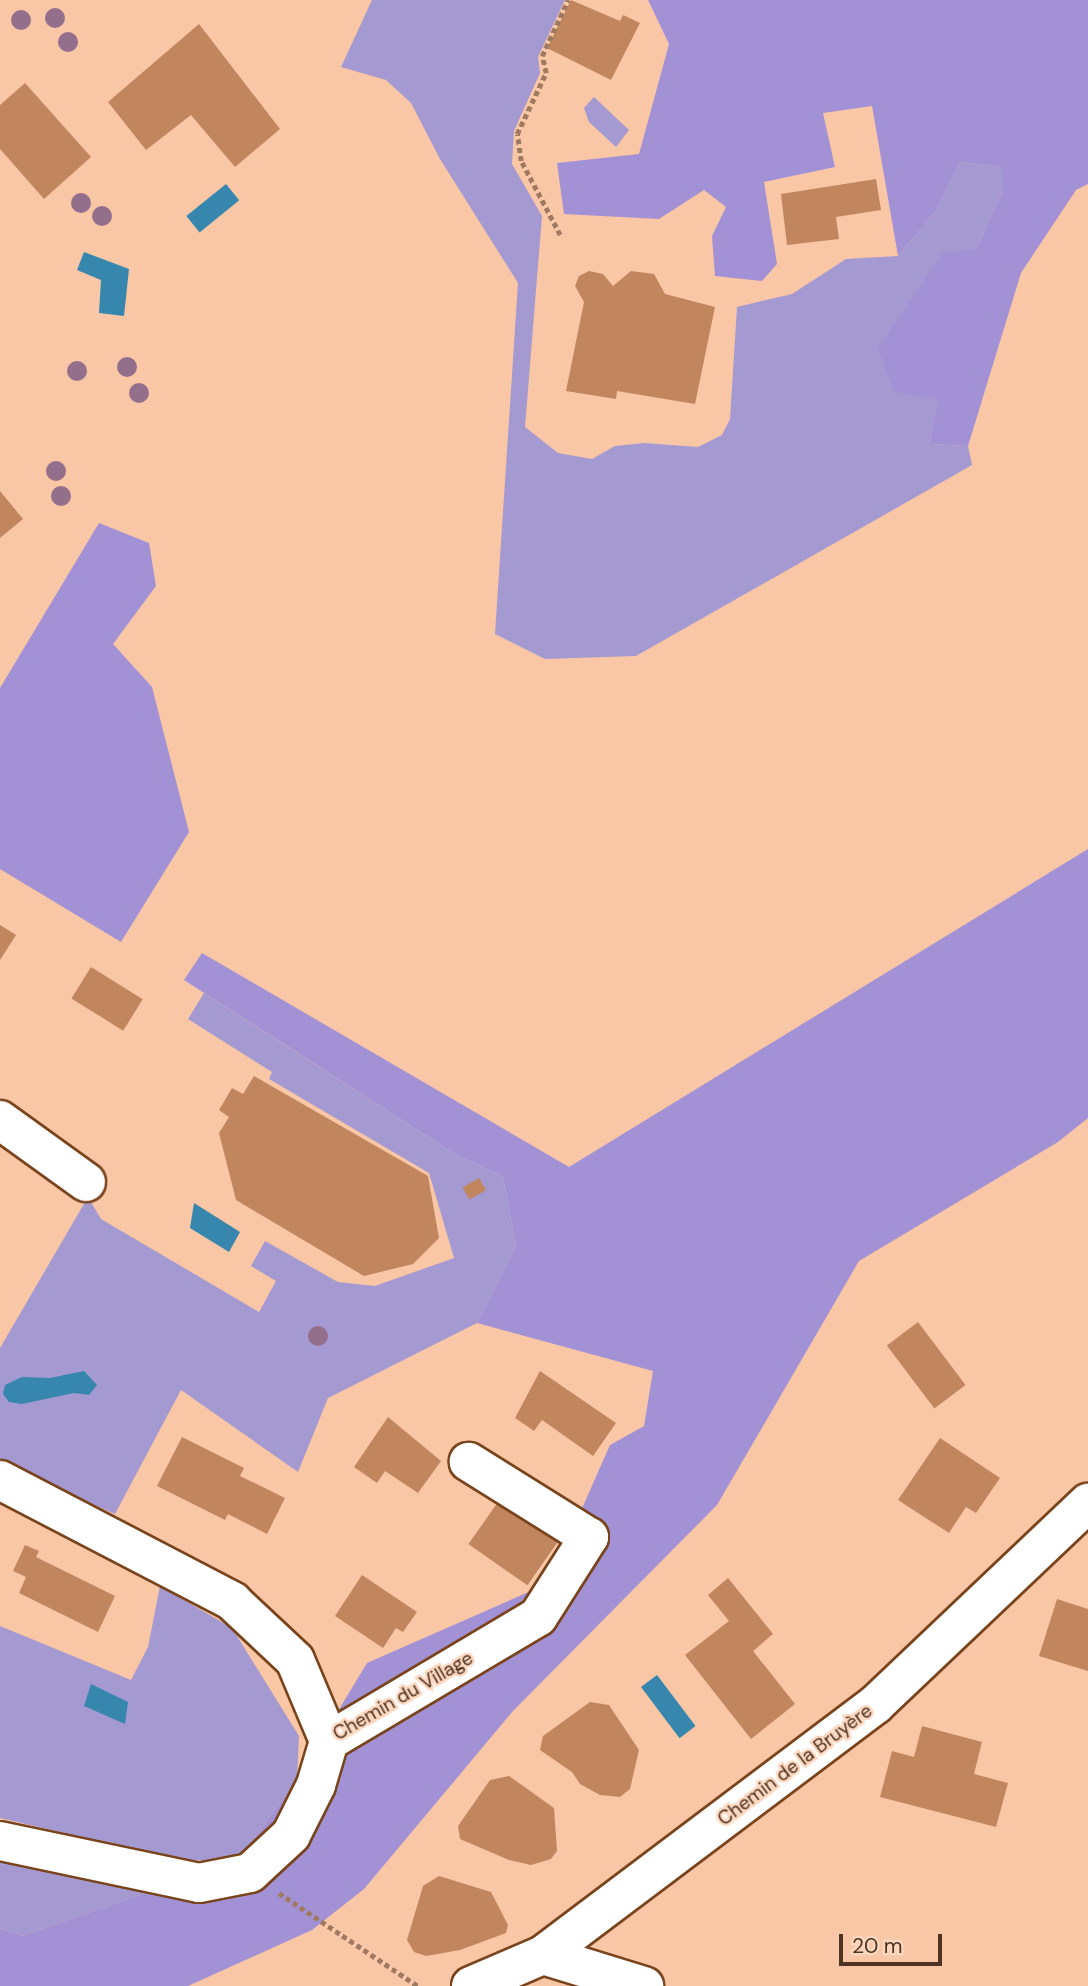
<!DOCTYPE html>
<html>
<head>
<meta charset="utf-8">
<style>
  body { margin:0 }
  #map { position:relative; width:1088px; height:1986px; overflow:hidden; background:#f9c6a6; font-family:"DM Sans",sans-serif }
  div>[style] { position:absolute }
  .green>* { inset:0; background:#a599d1 }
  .forest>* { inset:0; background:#a292d5 }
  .water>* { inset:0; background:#3786ae; transform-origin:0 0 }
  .building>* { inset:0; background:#c1865e; transform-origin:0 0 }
  .path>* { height:4.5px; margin-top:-2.25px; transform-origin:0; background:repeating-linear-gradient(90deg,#9f7a61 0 5px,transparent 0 8.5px) }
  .roads { filter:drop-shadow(2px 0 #79441c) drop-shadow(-2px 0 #79441c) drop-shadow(0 2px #79441c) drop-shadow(0 -2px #79441c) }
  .minor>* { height:38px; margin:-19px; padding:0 19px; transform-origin:19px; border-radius:19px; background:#fff }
  .trees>* { width:20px; height:20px; margin:-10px; border-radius:50%; background:#946f8b }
  span { translate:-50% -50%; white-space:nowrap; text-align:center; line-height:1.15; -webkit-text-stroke:5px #fdd6be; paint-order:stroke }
  .street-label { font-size:19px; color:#4c3322 }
  .scale { position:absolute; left:839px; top:1934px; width:103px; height:32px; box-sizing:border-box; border:4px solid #4c3322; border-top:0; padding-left:9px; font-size:21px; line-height:24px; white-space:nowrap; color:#4c3322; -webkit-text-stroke:5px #fdd6be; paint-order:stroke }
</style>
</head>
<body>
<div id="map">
  <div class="green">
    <div style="clip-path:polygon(372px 0,565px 0,538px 57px,540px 73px,514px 131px,512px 164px,542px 216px,525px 427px,558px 453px,592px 459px,615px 446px,644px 443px,698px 447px,722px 435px,730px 419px,737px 307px,792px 294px,846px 259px,898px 256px,936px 211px,960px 162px,1003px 167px,1003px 190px,976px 249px,929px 444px,968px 446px,972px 465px,636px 656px,545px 659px,495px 634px,518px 283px,440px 159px,411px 103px,386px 80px,341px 67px)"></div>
    <div style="clip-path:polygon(594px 97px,629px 130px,616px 147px,589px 122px,584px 108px)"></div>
    <div style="clip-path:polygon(204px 993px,453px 1153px,503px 1177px,516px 1246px,477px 1323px,328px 1398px,298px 1472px,181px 1390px,115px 1514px,0 1464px,0 1348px,88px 1197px,101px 1219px,259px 1312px,276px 1281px,251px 1266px,265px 1241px,338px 1282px,375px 1286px,454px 1258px,429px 1173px,269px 1079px,272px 1072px,188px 1019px)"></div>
    <div style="clip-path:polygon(160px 1586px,232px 1628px,299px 1736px,297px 1779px,238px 1861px,179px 1860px,0 1818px,0 1626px,131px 1680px,148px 1647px)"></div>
    <div style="clip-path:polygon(0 1854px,155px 1890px,22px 1936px,0 1928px)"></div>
  </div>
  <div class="forest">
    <div style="clip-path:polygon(648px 0,1088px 0,1088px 184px,1076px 190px,1021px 273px,968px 446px,929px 444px,939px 400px,894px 392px,878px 348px,942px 253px,976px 249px,1003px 190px,1002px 167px,960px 162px,936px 211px,898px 256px,872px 106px,823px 113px,835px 167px,764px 182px,777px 264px,762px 281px,715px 276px,712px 236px,726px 207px,704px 190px,659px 219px,564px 214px,557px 163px,639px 154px,669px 44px)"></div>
    <div style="clip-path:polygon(99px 523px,149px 543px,156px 586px,113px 644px,152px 687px,189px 832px,121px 942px,0 869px,0 688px)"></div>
    <div style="clip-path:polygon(1088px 849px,1088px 1118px,1058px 1142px,859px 1261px,717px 1505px,513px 1711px,364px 1889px,312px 1930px,188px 1986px,0 1986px,0 1928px,22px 1936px,238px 1861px,297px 1779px,367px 1663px,549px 1583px,610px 1445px,644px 1426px,653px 1371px,477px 1323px,516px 1246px,503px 1177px,453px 1153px,184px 980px,202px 953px,569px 1167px)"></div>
  </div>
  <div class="water">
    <div style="left:226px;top:184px;width:21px;height:51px;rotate:51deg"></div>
    <div style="clip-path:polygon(84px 252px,129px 269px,124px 316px,99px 313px,101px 280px,77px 270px)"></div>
    <div style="clip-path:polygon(194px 1203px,240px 1232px,229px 1252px,190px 1228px)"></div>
    <div style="clip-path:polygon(84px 1371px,97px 1385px,89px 1395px,74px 1393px,22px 1404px,9px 1402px,3px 1394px,5px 1385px,22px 1377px,50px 1378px)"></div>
    <div style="left:657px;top:1675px;width:64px;height:20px;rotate:53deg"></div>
    <div style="clip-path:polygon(91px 1684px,128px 1702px,125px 1724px,84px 1706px)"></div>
  </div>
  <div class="building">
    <div style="clip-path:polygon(571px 0,620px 21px,623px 15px,640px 23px,611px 80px,547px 48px)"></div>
    <div style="clip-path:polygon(199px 24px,280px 129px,235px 167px,191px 115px,146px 150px,108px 102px)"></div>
    <div style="clip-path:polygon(25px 83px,91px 157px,44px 199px,0 149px,0 105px)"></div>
    <div style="clip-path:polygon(876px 179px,881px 210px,836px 217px,839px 239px,787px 245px,781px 194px)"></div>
    <div style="clip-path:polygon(589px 271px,603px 274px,613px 286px,631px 271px,654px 274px,665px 294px,715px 307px,695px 404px,617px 391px,616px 399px,566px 391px,584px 302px,575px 286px,579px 276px)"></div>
    <div style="clip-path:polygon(0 491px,23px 519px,0 538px)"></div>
    <div style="clip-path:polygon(0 925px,16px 935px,0 960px)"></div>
    <div style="left:91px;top:967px;width:61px;height:37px;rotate:32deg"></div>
    <div style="clip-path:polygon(254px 1076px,428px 1176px,439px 1238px,413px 1264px,364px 1276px,236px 1200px,219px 1133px,229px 1117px,219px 1110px,232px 1088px,243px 1094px)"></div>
    <div style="left:479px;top:1178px;width:14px;height:19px;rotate:60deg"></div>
    <div style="left:918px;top:1322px;width:79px;height:39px;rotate:53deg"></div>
    <div style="clip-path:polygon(540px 1371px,616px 1423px,593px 1456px,542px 1420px,534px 1431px,515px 1418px)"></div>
    <div style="clip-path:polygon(388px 1417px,441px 1461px,418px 1493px,385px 1471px,377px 1483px,354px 1467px)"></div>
    <div style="clip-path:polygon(182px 1437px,244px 1468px,240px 1476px,285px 1498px,267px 1534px,228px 1514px,225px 1520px,157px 1486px)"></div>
    <div style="clip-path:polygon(940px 1438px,1000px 1478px,976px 1513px,966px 1507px,949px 1533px,898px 1500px)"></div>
    <div style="left:500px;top:1499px;width:72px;height:55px;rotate:35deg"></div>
    <div style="clip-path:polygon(25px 1545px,39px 1551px,36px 1557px,115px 1596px,98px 1632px,19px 1593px,26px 1577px,13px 1571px)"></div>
    <div style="clip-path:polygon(362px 1575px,417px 1612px,403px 1632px,396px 1628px,383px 1648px,335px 1616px)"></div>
    <div style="clip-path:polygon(728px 1578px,773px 1634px,753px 1651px,795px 1704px,751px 1739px,685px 1655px,729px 1621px,708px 1595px)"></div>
    <div style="clip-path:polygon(1057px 1599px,1088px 1609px,1088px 1671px,1039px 1656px)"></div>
    <div style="clip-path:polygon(590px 1702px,609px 1705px,639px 1750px,630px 1789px,620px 1797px,600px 1795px,580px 1784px,572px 1772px,540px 1750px,543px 1736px)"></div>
    <div style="clip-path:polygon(922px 1726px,982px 1742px,974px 1774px,1008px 1783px,996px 1827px,880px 1797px,892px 1751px,914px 1757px)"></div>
    <div style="clip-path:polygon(509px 1776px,554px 1808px,557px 1851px,551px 1859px,531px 1865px,509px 1860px,460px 1839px,458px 1826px,490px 1780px)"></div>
    <div style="clip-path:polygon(439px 1876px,491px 1892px,508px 1925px,506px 1933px,460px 1950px,426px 1956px,414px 1952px,407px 1940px,423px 1886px)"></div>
  </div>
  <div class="path">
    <div style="left:560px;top:235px;width:84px;rotate:-117.8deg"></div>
    <div style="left:521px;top:161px;width:27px;rotate:-98deg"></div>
    <div style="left:517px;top:134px;width:68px;rotate:-64.6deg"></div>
    <div style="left:546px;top:73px;width:17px;rotate:-103deg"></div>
    <div style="left:542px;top:56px;width:62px;rotate:-65.1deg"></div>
    <div style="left:279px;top:1893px;width:167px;rotate:33.8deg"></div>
  </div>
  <div class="roads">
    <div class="minor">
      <div style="left:0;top:1120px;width:106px;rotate:35.8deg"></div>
      <div style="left:0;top:1480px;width:262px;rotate:27.5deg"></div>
      <div style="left:232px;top:1601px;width:86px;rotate:43.1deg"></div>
      <div style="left:295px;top:1660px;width:88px;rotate:67.2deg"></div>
      <div style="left:329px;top:1741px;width:243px;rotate:-30.7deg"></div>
      <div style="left:538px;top:1617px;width:95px;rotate:-57.5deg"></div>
      <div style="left:589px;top:1537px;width:142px;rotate:-148deg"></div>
      <div style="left:0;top:1841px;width:203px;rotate:11.9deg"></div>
      <div style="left:199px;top:1883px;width:52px;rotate:-11.1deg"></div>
      <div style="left:250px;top:1873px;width:56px;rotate:-42.8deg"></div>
      <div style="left:291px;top:1835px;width:56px;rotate:-63.4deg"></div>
      <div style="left:316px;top:1785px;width:46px;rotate:-73.5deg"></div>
      <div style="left:543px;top:1955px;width:106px;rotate:17.1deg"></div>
      <div style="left:471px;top:1986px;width:78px;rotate:-23.3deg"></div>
      <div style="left:543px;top:1955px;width:416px;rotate:-37deg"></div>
      <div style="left:875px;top:1705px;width:294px;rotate:-43.5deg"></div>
    </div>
  </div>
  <div class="trees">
    <div style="left:55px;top:18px"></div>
    <div style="left:21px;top:20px"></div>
    <div style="left:68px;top:42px"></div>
    <div style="left:81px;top:203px"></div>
    <div style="left:102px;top:216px"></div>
    <div style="left:127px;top:367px"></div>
    <div style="left:77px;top:371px"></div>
    <div style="left:139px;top:393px"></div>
    <div style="left:56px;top:471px"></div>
    <div style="left:61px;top:496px"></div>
    <div style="left:318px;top:1336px"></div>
  </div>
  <div class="street-label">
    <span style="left:403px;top:1696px;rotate:-30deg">Chemin du Village</span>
    <span style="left:795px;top:1765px;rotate:-37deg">Chemin de la Bruyère</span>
  </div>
  <div class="scale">20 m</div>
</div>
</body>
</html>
